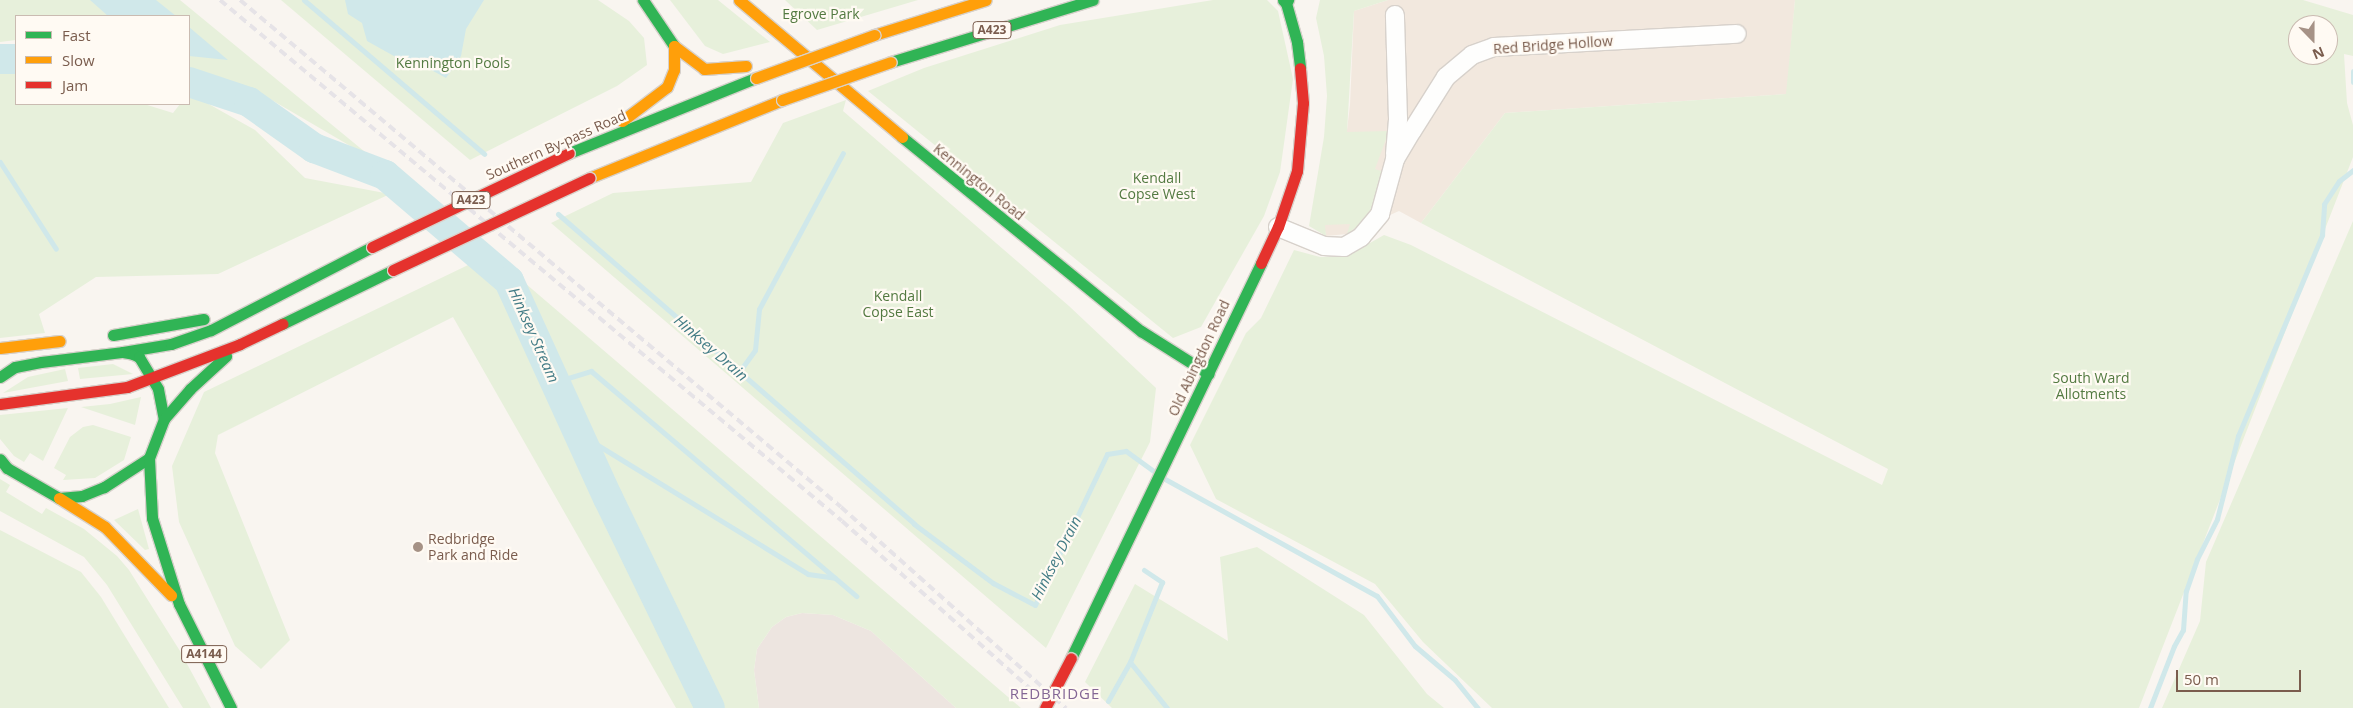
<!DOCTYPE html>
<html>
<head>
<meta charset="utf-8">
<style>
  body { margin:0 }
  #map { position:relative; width:2353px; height:708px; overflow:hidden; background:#f9f5f0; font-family:"Open Sans",sans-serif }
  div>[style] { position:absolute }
  .residential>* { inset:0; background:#f2e8de }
  .industrial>* { inset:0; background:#ede5e0 }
  .green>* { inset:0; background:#e7f0db }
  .water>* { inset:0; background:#d0e8ea }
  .stream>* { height:5px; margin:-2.5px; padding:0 2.5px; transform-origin:2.5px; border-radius:2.5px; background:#d0e8ea }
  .river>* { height:30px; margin:-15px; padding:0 15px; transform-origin:15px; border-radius:15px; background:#d0e8ea }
  .roads { filter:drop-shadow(1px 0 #d7d1cb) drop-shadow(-1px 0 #d7d1cb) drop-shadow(0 1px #d7d1cb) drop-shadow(0 -1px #d7d1cb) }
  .street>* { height:18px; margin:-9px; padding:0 9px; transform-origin:9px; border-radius:9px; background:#fefefd }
  .fast>* { height:11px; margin:-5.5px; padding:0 5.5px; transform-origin:5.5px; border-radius:5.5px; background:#30b455 }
  .slow>* { height:11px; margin:-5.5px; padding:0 5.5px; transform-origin:5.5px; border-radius:5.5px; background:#ff9f0a }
  .jam>* { height:11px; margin:-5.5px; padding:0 5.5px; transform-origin:5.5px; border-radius:5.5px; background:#e5322d }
  .rail>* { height:4px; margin-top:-2px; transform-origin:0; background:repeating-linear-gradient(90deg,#e6e3e7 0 8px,transparent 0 13px) }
  .bridges { filter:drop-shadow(1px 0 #d9d2cb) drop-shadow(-1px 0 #d9d2cb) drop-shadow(0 1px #d9d2cb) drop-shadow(0 -1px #d9d2cb) }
  .slow-bridge>* { height:11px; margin:-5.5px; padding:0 5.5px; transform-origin:5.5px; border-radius:5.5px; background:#ff9f0a }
  .jam-bridge>* { height:11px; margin:-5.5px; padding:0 5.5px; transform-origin:5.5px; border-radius:5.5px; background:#e5322d }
  .dots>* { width:14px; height:14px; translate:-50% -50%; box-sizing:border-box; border:2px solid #fffaf3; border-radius:50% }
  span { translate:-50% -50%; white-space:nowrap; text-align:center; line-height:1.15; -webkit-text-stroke:4.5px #fffaf3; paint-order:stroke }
  .shield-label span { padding:1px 4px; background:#fffaf3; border:1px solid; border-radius:4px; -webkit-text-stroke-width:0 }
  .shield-label { font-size:12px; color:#7a5c4d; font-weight:700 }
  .park-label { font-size:14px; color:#537a41 }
  .street-label { font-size:14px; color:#7a5c4d }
  .poi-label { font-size:14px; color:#7a5c4d }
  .left { translate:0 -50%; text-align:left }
  .water-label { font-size:15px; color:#437c86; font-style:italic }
  .neighbourhood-label { font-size:15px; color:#846695; letter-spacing:1px }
  .legend { position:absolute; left:15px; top:15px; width:175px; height:90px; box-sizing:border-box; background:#fffaf3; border:1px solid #cabbb1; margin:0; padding:6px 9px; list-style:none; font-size:15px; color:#7a5c4d }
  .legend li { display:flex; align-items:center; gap:10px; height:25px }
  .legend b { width:25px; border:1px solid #cabbb1 }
  .north { position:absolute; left:2288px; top:15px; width:50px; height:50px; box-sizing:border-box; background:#fffaf3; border:1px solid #cabbb1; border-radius:50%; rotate:158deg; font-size:14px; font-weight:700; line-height:20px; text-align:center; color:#7a5c4d }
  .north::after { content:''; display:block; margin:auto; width:18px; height:22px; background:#a69286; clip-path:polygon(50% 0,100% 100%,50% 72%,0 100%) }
  .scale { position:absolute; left:2176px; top:670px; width:125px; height:22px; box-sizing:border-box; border:2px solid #7a5c4d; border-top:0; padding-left:6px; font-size:15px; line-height:18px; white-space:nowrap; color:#7a5c4d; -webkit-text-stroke:4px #fffaf3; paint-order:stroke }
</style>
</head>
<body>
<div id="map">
  <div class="residential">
    <div style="clip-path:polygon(1388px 0,1795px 0,1787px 94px,1505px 113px,1421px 223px,1399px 211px,1347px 234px,1326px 236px,1324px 225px,1344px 155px,1350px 105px,1354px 11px)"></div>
  </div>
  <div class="industrial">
    <div style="clip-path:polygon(802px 613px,833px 615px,871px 631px,956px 708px,759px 708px,754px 670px,757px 649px,772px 627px,786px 617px)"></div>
  </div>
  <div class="green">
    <div style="clip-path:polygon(0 0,180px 0,376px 161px,258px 92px,189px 71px,189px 16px,16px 16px,16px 40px,0 42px)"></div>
    <div style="clip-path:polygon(281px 0,598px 0,629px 21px,644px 38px,647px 65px,617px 86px,470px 160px)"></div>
    <div style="clip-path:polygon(670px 0,718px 0,770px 42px,723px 54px,705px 46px)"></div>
    <div style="clip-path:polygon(785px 0,918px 0,817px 30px)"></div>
    <div style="clip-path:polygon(1213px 0,1267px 0,1278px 11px,1293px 79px,1280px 172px,1264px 216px,1201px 327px,1173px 338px,868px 91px,924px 68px,1060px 25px)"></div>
    <div style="clip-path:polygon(1320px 0,1388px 0,1354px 11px,1347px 132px,1389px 131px,1375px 169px,1387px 173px,1370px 217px,1347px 234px,1350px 224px,1325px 225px,1326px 236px,1309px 226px,1324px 137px,1327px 96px,1324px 56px,1316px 18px)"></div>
    <div style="clip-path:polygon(evenodd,1795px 0,2303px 0,2353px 15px,2353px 56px,2344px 54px,2347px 103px,2353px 125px,2353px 157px,2139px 708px,1492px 708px,1423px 642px,1375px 584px,1216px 499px,1190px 445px,1246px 333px,1261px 318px,1294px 250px,1320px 257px,1347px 256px,1384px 235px,1411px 245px,1882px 485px,1888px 469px,1421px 223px,1505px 113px,1786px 94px,1795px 0,2298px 25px,2328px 25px,2328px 55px,2298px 55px,2298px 25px)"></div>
    <div style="clip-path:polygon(0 73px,16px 74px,16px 104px,144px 104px,173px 113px,180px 104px,189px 104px,189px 93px,255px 130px,305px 178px,390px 194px,218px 274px,96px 277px,39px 314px,45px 333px,0 338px)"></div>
    <div style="clip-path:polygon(846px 100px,843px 111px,1069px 306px,1156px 388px,1150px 442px,1046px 648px,551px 223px,613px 193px,751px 182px,783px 123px)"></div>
    <div style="clip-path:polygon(2353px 221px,2353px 708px,2162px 708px,2200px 621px,2206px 562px)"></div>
    <div style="clip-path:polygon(491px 254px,1021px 708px,956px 708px,871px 631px,833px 615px,802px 613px,786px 617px,772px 627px,757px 649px,754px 670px,759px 708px,676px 708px,453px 317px,218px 435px,215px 453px,290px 640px,261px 669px,235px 646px,179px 522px,172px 466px,204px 392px)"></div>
    <div style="clip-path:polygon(113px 364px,133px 374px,80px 379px,78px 368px)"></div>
    <div style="clip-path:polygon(65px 369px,68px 381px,3px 393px,28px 377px)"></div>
    <div style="clip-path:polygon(141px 397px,135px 425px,81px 407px,110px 404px)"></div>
    <div style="clip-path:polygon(68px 408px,43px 461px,30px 453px,24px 462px,14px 456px,0 439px,0 415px)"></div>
    <div style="clip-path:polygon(93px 425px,131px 437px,124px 460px,95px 478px,63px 480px,66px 475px,54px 468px,70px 437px,83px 427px)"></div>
    <div style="clip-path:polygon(0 479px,10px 485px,6px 492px,42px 514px,46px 508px,84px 529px,117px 556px,129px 570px,180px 651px,211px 708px,183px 708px,107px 585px,84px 557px,0 511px)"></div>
    <div style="clip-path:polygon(138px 509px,149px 549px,145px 550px,114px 520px)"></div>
    <div style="clip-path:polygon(0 530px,81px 572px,101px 597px,169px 708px,0 708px)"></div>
    <div style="clip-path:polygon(1257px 547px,1364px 615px,1427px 694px,1444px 708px,1112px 708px,1085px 682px,1135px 584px,1228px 641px,1220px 557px)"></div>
  </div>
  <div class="water">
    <div style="clip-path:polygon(90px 0,156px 0,176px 16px,108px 16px)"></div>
    <div style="clip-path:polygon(345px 0,484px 0,466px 29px,461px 56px,446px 78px,413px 60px,401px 60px,367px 41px,362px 23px,348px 14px)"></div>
    <div style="clip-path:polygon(189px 27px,228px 60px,189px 56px)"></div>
  </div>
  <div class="stream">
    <div style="left:304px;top:0;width:237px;rotate:40.5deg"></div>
    <div style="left:2353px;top:71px;width:11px;rotate:90deg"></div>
    <div style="left:0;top:162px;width:103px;rotate:57.2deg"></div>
    <div style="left:558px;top:214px;width:472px;rotate:41deg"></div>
    <div style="left:914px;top:524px;width:99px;rotate:36.8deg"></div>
    <div style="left:993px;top:583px;width:47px;rotate:27.6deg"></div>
    <div style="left:1035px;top:605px;width:167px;rotate:-64.5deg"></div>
    <div style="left:1107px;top:454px;width:19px;rotate:-9deg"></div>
    <div style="left:1126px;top:451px;width:34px;rotate:36deg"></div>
    <div style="left:739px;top:372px;width:27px;rotate:-54deg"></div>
    <div style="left:755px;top:350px;width:41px;rotate:-84.4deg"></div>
    <div style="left:759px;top:309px;width:177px;rotate:-61.7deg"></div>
    <div style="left:555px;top:382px;width:38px;rotate:-17deg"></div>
    <div style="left:591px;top:371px;width:348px;rotate:40.3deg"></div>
    <div style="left:578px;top:433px;width:270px;rotate:31.5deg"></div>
    <div style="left:808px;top:574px;width:27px;rotate:8deg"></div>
    <div style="left:1165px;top:479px;width:242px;rotate:28.9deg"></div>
    <div style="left:1377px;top:596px;width:63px;rotate:52.8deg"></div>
    <div style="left:1415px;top:646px;width:52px;rotate:40.4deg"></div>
    <div style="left:1455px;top:680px;width:36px;rotate:51deg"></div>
    <div style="left:1144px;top:570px;width:22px;rotate:34deg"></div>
    <div style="left:1162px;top:582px;width:86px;rotate:111.8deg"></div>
    <div style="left:1130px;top:662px;width:59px;rotate:51.2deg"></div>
    <div style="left:1108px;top:701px;width:45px;rotate:-60.6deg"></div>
    <div style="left:2150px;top:708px;width:66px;rotate:-68.8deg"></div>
    <div style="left:2174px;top:646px;width:18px;rotate:-61deg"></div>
    <div style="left:2183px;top:630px;width:39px;rotate:-86deg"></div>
    <div style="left:2186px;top:591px;width:34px;rotate:-71deg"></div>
    <div style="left:2197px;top:559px;width:45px;rotate:-63.4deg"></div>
    <div style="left:2217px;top:519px;width:86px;rotate:-75.8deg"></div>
    <div style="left:2238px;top:436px;width:218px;rotate:-67.3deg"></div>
    <div style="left:2322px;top:235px;width:31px;rotate:-86deg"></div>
    <div style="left:2324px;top:204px;width:27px;rotate:-57deg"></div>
    <div style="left:2339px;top:181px;width:18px;rotate:-38deg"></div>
  </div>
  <div class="river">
    <div style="left:0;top:59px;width:16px"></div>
    <div style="left:189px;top:82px;width:63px;rotate:18.4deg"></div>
    <div style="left:249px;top:102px;width:80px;rotate:35.3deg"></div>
    <div style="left:314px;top:148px;width:76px;rotate:20.8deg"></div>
    <div style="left:385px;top:175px;width:163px;rotate:40.5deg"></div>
    <div style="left:509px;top:281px;width:239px;rotate:65.5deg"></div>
    <div style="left:608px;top:498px;width:233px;rotate:64.1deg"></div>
  </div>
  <div class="roads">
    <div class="street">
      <div style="left:1395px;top:154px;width:35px;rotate:-85deg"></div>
      <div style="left:1398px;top:119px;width:104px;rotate:-91.7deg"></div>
      <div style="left:1278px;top:227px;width:50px;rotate:22.4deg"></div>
      <div style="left:1324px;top:246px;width:20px;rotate:3deg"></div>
      <div style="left:1344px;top:247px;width:20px;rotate:-30deg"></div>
      <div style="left:1361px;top:237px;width:30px;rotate:-50deg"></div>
      <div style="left:1380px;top:214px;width:57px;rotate:-74.7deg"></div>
      <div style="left:1395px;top:159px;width:33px;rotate:-59deg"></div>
      <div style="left:1412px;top:131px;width:64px;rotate:-57.8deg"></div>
      <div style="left:1446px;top:77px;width:34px;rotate:-40deg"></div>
      <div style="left:1472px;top:55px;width:23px;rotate:-20deg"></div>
      <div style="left:1494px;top:47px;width:243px;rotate:-3.1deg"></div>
    </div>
    <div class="fast">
      <div style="left:643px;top:0;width:55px;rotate:56deg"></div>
      <div style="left:1283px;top:0;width:4px;rotate:45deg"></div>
      <div style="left:1286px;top:3px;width:4px;rotate:-56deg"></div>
      <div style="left:1286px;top:3px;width:41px;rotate:74.2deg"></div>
      <div style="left:1297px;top:42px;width:26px;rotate:83deg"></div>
      <div style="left:891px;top:62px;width:211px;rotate:-17.1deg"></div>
      <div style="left:902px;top:137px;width:308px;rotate:39.1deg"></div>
      <div style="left:1141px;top:331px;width:80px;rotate:32.3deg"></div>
      <div style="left:569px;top:153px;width:201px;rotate:-21.9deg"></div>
      <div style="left:282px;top:324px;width:123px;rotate:-25.9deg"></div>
      <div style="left:113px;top:335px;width:92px;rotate:-10deg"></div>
      <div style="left:123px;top:352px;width:49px;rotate:-9.5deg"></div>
      <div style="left:171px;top:344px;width:42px;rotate:-19.3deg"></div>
      <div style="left:211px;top:330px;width:181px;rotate:-27.3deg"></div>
      <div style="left:0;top:377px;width:18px;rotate:-34deg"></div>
      <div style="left:15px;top:367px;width:26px;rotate:-11deg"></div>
      <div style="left:41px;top:362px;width:83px;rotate:-7deg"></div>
      <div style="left:123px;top:352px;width:10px;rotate:11deg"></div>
      <div style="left:133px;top:354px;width:7px;rotate:27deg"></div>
      <div style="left:139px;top:357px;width:37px;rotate:59deg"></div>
      <div style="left:158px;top:389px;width:31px;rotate:79deg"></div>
      <div style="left:164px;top:419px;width:42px;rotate:111deg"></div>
      <div style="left:149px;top:458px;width:54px;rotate:147.2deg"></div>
      <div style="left:104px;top:487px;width:24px;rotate:158deg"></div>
      <div style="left:82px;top:496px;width:23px;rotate:175deg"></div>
      <div style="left:59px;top:498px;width:60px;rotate:-150deg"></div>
      <div style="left:7px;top:468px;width:11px;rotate:-128deg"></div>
      <div style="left:164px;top:419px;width:40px;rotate:-49deg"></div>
      <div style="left:190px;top:389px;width:49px;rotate:-42.5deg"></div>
      <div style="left:149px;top:458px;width:60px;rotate:87.1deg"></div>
      <div style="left:152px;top:518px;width:90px;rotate:72.6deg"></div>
      <div style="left:179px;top:604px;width:116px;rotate:63.4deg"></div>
      <div style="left:1071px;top:658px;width:438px;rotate:-64.3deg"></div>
    </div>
    <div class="slow">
      <div style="left:739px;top:0;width:213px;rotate:40deg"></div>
      <div style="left:874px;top:35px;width:117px;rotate:-17.4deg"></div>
      <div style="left:674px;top:46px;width:38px;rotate:37deg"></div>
      <div style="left:704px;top:69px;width:42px;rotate:-4.1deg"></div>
      <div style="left:622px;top:121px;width:56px;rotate:-37.1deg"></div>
      <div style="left:667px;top:87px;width:18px;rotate:-68deg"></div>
      <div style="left:674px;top:70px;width:24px;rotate:-90deg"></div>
      <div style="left:589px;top:178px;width:208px;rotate:-22deg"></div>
      <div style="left:0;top:348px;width:60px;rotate:-6.7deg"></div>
      <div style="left:59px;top:498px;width:54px;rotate:32.2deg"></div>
      <div style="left:105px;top:527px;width:95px;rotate:45.9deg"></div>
    </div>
    <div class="jam">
      <div style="left:1261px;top:263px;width:40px;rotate:-65deg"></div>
      <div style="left:1278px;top:227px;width:59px;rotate:-71.3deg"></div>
      <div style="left:1297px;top:171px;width:68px;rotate:-85deg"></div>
      <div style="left:1303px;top:103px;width:35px;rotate:-95deg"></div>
      <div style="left:0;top:404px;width:128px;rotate:-7.6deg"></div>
      <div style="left:127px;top:387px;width:121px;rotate:-20.8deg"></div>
      <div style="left:240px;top:344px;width:47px;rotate:-25.5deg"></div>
    </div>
  </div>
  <div class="rail">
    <div style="left:220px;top:0;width:811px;rotate:39.95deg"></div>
    <div style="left:842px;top:521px;width:281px;rotate:41.7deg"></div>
    <div style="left:240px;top:0;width:786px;rotate:40.15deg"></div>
    <div style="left:841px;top:507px;width:302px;rotate:41.8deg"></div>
  </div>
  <div class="bridges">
    <div class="slow-bridge">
      <div style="left:756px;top:78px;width:126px;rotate:-20deg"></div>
      <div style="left:782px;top:100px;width:115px;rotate:-19.2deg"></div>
    </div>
    <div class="jam-bridge">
      <div style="left:372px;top:247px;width:218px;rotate:-25.5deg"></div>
      <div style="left:393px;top:270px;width:217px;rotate:-25.1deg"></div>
      <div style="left:1045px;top:708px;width:56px;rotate:-62.5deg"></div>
    </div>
  </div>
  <div class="dots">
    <div style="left:418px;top:547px;background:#a69286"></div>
  </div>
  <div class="shield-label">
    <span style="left:992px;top:30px">A423</span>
    <span style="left:471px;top:200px">A423</span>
    <span style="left:204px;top:654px">A4144</span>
  </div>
  <div class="park-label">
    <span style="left:821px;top:14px">Egrove Park</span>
    <span style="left:453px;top:63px">Kennington Pools</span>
    <span style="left:1157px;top:186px">Kendall<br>Copse West</span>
    <span style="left:898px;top:304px">Kendall<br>Copse East</span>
    <span style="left:2091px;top:386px">South Ward<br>Allotments</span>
  </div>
  <div class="street-label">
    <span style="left:1553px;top:45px;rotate:-4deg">Red Bridge Hollow</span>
    <span style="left:556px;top:145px;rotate:-24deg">Southern By-pass Road</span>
    <span style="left:979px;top:182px;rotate:39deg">Kennington Road</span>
    <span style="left:1199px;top:358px;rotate:-65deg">Old Abingdon Road</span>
  </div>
  <div class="poi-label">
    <span class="left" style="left:428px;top:547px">Redbridge<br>Park and Ride</span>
  </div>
  <div class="water-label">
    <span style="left:534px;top:335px;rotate:66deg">Hinksey Stream</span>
    <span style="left:711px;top:348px;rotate:41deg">Hinksey Drain</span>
    <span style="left:1056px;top:558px;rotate:-63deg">Hinksey Drain</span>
  </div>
  <div class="neighbourhood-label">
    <span style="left:1055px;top:694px">REDBRIDGE</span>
  </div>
  <ul class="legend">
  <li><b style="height:6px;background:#30b455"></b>Fast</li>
  <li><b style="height:6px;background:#ff9f0a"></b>Slow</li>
  <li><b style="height:6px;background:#e5322d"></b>Jam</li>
  </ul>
  <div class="north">N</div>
  <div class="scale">50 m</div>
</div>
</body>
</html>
